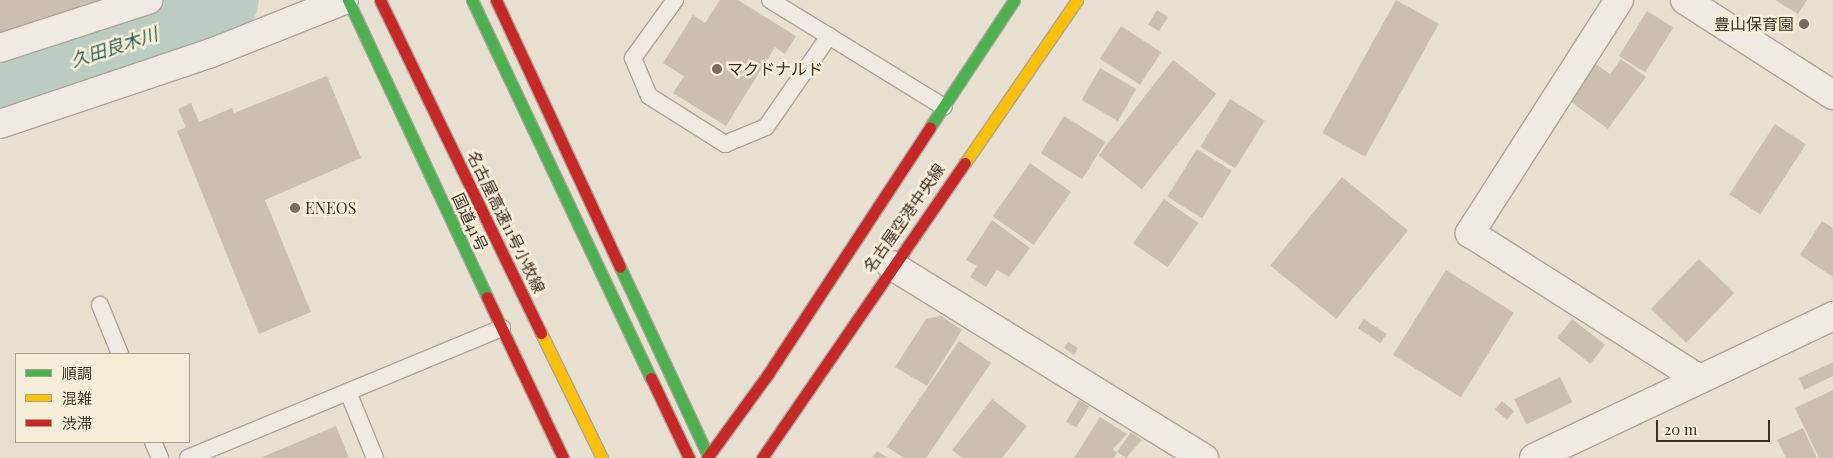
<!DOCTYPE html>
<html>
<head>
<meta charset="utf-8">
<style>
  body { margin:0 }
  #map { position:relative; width:1833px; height:458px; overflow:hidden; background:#e7e0d1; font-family:"Playfair Display","Noto Sans JP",serif }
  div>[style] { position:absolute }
  .river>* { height:69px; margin:-34.5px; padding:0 34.5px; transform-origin:34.5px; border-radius:34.5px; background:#bcccc2 }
  .building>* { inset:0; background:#cbbfb2; transform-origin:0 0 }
  .roads { filter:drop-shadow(1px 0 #ada599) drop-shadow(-1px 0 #ada599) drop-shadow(0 1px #ada599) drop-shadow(0 -1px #ada599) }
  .lane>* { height:16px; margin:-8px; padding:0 8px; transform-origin:8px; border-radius:8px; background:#efebe3 }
  .street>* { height:28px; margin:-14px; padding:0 14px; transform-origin:14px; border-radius:14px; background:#efebe3 }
  .fast>* { height:11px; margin:-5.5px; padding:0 5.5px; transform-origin:5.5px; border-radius:5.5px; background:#4caf50 }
  .slow>* { height:11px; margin:-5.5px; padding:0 5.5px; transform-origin:5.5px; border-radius:5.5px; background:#ffc107 }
  .jam>* { height:11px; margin:-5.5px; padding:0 5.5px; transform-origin:5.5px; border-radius:5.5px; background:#c62828 }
  .dots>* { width:14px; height:14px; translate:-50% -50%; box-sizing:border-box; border:2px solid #f7eed8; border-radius:50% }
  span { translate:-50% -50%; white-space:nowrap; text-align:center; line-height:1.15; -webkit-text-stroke:5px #f7eed8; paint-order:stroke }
  .poi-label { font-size:16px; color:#3d2e20 }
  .right { translate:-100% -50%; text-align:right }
  .left { translate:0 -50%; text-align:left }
  .street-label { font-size:16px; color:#3d2e20 }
  .water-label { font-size:18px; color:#2f5d5a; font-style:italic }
  .legend { position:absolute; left:15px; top:353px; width:175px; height:90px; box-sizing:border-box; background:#f7eed8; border:1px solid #ada18e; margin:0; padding:6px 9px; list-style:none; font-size:15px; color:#3d2e20 }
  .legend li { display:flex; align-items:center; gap:10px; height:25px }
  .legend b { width:25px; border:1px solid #ada18e }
  .scale { position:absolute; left:1656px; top:420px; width:114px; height:22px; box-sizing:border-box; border:2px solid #3d2e20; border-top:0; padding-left:6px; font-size:15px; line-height:18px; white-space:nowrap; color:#3d2e20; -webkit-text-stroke:4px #f7eed8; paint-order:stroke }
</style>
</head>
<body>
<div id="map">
  <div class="river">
    <div style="left:0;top:86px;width:200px;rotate:-18.6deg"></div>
    <div style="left:190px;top:22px;width:40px;rotate:-32.9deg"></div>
  </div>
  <div class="building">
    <div style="clip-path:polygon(0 0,115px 0,115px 1px,0 33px)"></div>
    <div style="clip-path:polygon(720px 0,738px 0,796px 36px,785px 54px,775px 47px,726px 126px,673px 93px,684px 76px,663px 63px,693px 15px,705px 23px)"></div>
    <div style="left:1396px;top:0;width:49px;height:152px;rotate:29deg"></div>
    <div style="clip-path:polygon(1775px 0,1807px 0,1798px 14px)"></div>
    <div style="left:1157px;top:10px;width:13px;height:17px;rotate:32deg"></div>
    <div style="left:1647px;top:11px;width:31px;height:53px;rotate:32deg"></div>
    <div style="left:1121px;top:26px;width:48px;height:39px;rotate:33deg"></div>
    <div style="clip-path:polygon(1621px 59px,1646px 77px,1608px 129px,1563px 96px,1590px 60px,1610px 74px)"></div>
    <div style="left:1173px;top:60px;width:55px;height:121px;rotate:38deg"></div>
    <div style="left:1100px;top:68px;width:42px;height:37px;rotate:30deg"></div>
    <div style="clip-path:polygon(327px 76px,361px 158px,265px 200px,311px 312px,259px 334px,177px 131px,186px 127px,178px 109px,191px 103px,199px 122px,232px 108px,234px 113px)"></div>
    <div style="left:1230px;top:99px;width:41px;height:56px;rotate:32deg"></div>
    <div style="left:1064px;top:116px;width:49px;height:44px;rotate:32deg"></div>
    <div style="left:1775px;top:124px;width:37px;height:84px;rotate:33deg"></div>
    <div style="left:1197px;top:149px;width:41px;height:56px;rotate:32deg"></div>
    <div style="left:1030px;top:163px;width:50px;height:65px;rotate:35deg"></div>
    <div style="left:1342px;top:177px;width:85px;height:114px;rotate:39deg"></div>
    <div style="left:1164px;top:199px;width:42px;height:54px;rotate:35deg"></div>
    <div style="clip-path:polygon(992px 220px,1030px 248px,1009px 277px,997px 270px,986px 287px,970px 277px,977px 266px,966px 260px)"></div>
    <div style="clip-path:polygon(1822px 221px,1833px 228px,1833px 277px,1800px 255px)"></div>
    <div style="left:1699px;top:259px;width:49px;height:69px;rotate:44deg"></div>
    <div style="left:1446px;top:270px;width:80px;height:100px;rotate:32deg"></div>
    <div style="clip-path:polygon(941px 316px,962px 330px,927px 386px,895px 367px,926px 319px)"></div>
    <div style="left:1364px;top:319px;width:27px;height:11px;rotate:34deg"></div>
    <div style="left:1572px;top:319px;width:42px;height:24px;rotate:38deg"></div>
    <div style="clip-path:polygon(959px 341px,991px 363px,926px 458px,904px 458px,887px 447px)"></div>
    <div style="clip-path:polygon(1068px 342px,1078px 348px,1074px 355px,1064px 348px)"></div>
    <div style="clip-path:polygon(1833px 362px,1833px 376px,1804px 390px,1799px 378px)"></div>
    <div style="left:1560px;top:377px;width:28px;height:51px;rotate:64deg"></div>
    <div style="clip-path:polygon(1833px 390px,1833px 458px,1819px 458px,1795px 408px)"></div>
    <div style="clip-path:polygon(992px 399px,1027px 426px,1002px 458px,962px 458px,952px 450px)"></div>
    <div style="left:1079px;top:400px;width:12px;height:25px;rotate:31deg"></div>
    <div style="left:1502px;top:401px;width:16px;height:11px;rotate:40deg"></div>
    <div style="clip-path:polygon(1100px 417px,1127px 434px,1113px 449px,1117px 453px,1114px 458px,1074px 458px)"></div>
    <div style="clip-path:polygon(336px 426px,349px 458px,260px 458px)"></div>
    <div style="clip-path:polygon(1803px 428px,1817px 458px,1786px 458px,1777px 440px)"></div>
    <div style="clip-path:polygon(1131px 432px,1142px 440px,1126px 458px,1117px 452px)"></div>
    <div style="clip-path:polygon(877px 451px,888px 458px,872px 458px)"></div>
  </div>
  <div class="roads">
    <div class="lane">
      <div style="left:675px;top:0;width:72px;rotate:125.9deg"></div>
      <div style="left:633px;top:58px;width:41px;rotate:67.2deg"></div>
      <div style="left:649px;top:96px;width:90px;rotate:32.3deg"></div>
      <div style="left:725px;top:144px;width:44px;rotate:-22.5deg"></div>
      <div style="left:766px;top:127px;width:111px;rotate:-55.3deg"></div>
      <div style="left:770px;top:0;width:204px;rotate:31.6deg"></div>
      <div style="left:100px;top:305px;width:53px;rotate:67.8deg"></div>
      <div style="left:348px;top:392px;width:71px;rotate:67.8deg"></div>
      <div style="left:153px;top:442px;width:17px;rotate:66deg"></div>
      <div style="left:188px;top:458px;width:340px;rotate:-22.5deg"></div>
    </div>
    <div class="street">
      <div style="left:1619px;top:0;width:277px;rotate:122.6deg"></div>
      <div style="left:1470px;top:233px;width:272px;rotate:32.5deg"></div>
      <div style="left:1685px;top:0;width:176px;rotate:32.7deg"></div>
      <div style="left:0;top:48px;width:156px;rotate:-18deg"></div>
      <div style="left:0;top:124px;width:223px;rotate:-18.6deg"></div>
      <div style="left:211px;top:53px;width:143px;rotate:-21.7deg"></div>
      <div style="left:891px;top:265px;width:368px;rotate:31.7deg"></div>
      <div style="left:1534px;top:458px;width:331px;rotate:-25.4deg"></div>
    </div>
    <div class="fast">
      <div style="left:348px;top:0;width:328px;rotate:64.9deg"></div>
      <div style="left:472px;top:0;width:418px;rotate:64.7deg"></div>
      <div style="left:930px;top:127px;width:152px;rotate:-56.5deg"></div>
      <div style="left:620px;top:267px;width:211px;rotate:65deg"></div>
    </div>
    <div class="slow">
      <div style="left:965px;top:163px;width:198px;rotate:-55.5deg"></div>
      <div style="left:541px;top:333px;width:139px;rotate:64deg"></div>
    </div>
    <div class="jam">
      <div style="left:380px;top:0;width:370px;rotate:64.2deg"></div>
      <div style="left:496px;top:0;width:294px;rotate:65.1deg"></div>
      <div style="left:487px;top:297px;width:178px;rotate:64.7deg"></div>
      <div style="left:651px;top:378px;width:89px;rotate:64.6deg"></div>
      <div style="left:707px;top:458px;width:104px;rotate:-54deg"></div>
      <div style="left:768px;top:374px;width:295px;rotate:-56.7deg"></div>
      <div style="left:762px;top:458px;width:358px;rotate:-55.5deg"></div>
    </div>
  </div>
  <div class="dots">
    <div style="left:1804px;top:24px;background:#786c5e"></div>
    <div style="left:717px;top:69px;background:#786c5e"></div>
    <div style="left:295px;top:208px;background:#786c5e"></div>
  </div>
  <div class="poi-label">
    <span class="right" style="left:1794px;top:24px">豊山保育園</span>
    <span class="left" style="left:727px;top:69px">マクドナルド</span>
    <span class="left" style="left:305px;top:208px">ENEOS</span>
  </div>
  <div class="street-label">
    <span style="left:904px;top:218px;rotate:-55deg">名古屋空港中央線</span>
    <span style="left:470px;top:222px;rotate:65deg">国道41号</span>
    <span style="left:506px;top:222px;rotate:64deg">名古屋高速11号小牧線</span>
  </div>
  <div class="water-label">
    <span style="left:114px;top:47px;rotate:-18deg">久田良木川</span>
  </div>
  <ul class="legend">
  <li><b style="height:6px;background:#4caf50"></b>順調</li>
  <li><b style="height:6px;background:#ffc107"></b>混雑</li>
  <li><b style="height:6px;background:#c62828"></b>渋滞</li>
  </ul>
  <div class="scale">20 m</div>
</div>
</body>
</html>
